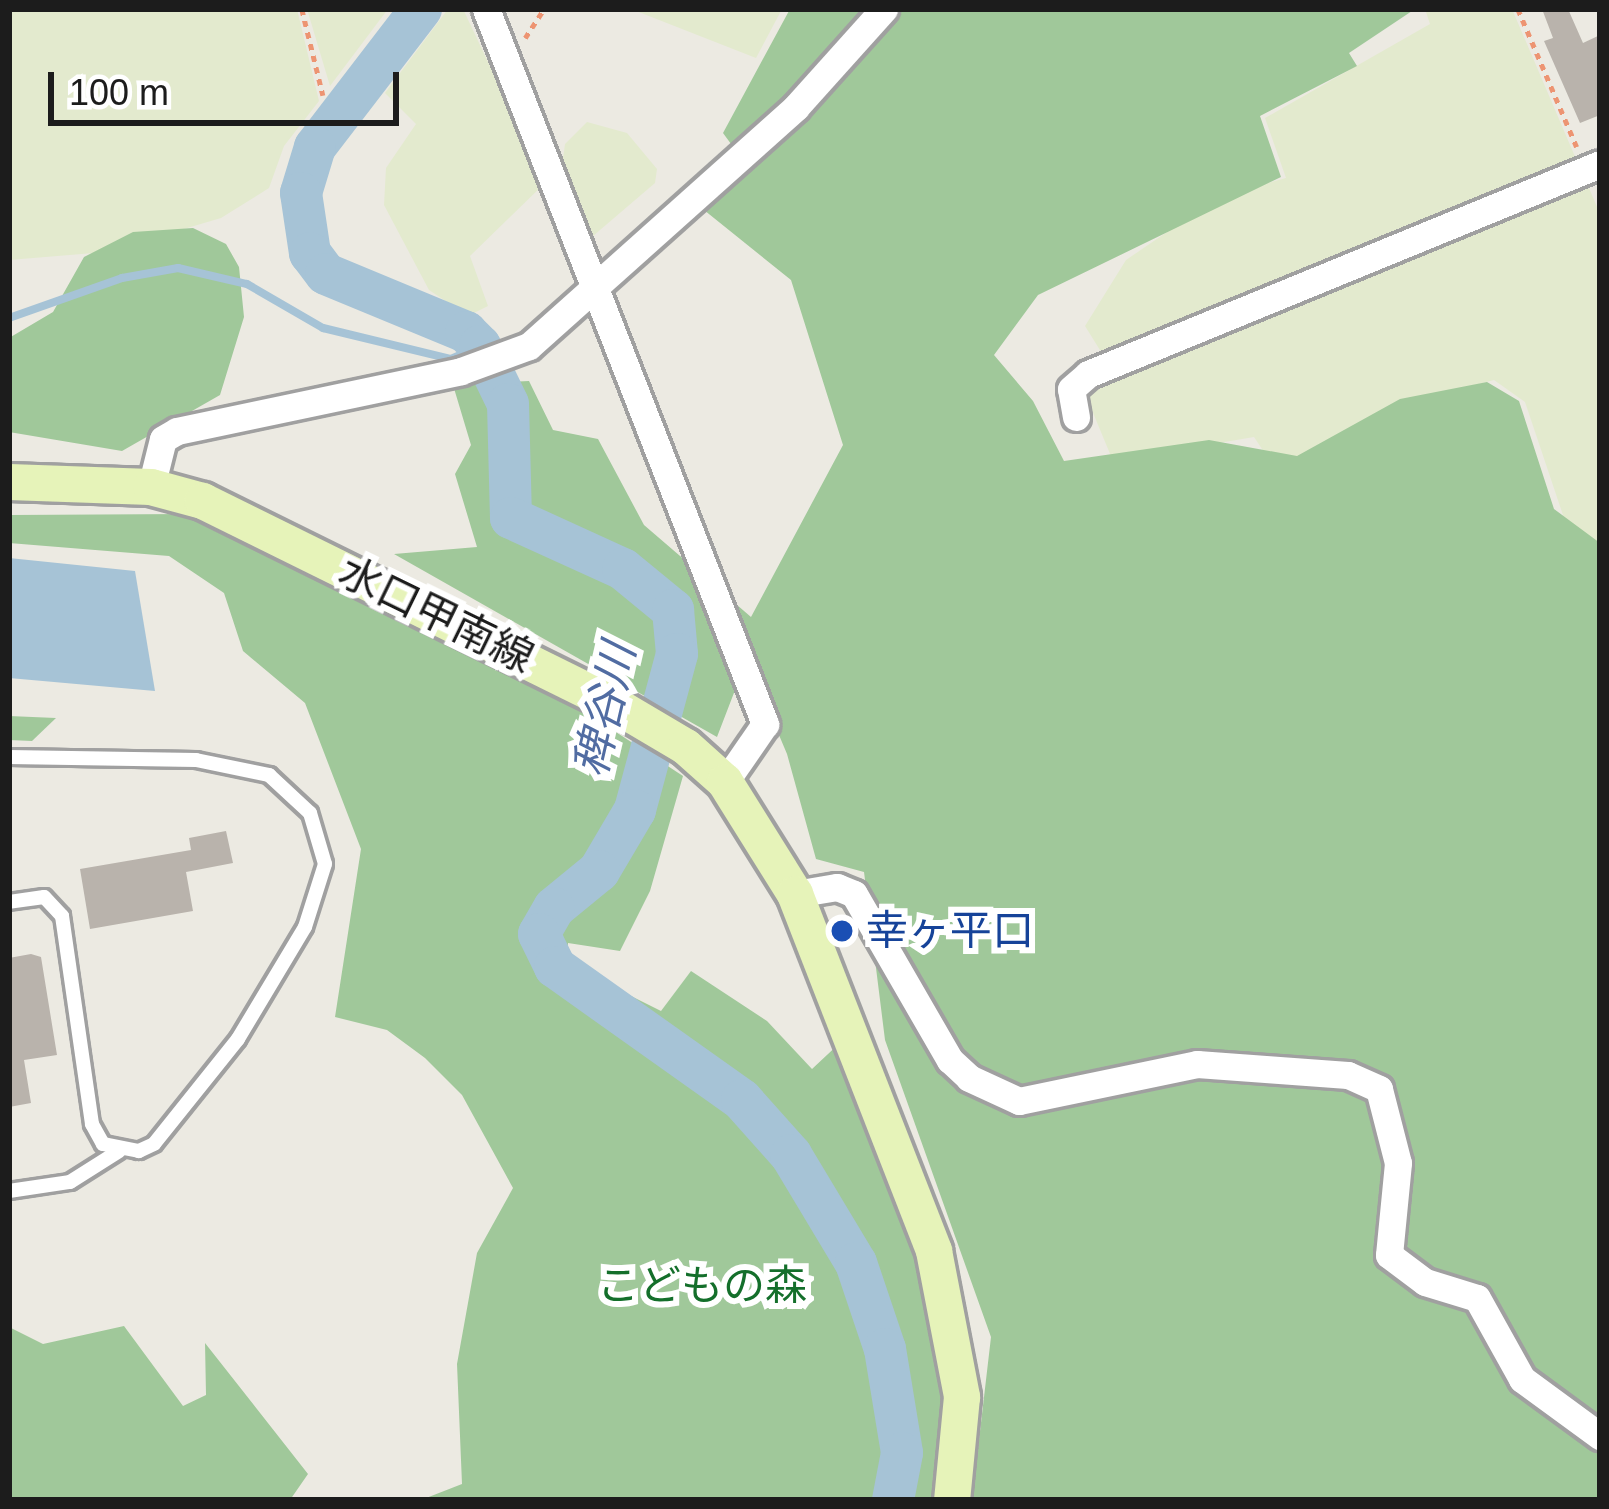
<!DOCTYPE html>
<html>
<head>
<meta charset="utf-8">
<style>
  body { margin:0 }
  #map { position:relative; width:1609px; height:1509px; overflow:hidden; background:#eceae2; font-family:Arial,"Noto Sans JP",sans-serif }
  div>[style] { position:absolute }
  .farmland>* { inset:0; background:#e3eace }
  .forest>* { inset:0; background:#a0c89a }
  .water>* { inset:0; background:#a6c3d6 }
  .stream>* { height:8px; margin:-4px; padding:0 4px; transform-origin:4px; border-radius:4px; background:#a6c3d6 }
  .river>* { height:42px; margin:-21px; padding:0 21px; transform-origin:21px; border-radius:21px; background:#a6c3d6 }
  .building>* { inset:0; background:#b9b3ac }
  .path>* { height:4.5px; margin-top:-2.25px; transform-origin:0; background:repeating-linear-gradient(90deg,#ed9472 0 6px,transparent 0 12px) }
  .roads { filter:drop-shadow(3px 0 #a0a0a0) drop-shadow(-3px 0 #a0a0a0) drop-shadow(0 3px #a0a0a0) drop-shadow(0 -3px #a0a0a0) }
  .service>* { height:14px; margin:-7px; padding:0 7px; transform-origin:7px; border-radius:7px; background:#fff }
  .minor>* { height:27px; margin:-13.5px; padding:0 13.5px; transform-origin:13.5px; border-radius:13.5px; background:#fff }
  .secondary>* { height:36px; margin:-18px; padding:0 18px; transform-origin:18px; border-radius:18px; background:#e6f3b9 }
  .dots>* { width:33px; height:33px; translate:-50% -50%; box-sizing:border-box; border:6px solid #fff; border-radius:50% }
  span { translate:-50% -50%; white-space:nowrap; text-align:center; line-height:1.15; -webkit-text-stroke:12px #fff; paint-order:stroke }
  .street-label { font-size:42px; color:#1c1c1c }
  .transit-label { font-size:42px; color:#164399 }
  .left { translate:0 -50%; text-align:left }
  .park-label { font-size:42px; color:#146f2b }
  .water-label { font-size:45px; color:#516ca2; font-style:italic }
  .frame { position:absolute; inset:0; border:12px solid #1c1c1c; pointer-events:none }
  .scale { position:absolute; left:48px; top:72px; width:351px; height:54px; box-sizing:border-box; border:6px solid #1c1c1c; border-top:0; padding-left:15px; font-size:36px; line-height:42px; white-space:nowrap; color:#1c1c1c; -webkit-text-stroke:9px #fff; paint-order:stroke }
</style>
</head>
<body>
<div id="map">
  <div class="farmland">
    <div style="clip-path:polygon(9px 9px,297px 9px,319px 101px,284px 146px,269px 188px,221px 218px,106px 252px,9px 260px)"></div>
    <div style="clip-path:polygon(307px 9px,388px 9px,330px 86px)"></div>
    <div style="clip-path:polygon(448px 9px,463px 9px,545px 183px,470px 256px,488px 306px,468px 316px,429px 290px,384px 205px,386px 168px,416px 124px,385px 93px)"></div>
    <div style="clip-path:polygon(631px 9px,782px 9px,756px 58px)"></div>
    <div style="clip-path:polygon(1425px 9px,1512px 9px,1579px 166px,1108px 363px,1085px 326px,1126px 260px,1220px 196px,1286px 178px,1265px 118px,1430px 24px)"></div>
    <div style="clip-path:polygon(587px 122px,627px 133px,657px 169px,655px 183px,593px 236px,562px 166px,565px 144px)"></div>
    <div style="clip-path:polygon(1586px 181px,1600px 214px,1600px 555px,1569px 533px,1525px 402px,1494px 380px,1401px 404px,1297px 462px,1270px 461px,1254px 437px,1113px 461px,1084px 391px)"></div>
  </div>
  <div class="forest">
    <div style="clip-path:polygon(790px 9px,1415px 9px,1349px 53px,1357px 66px,1260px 116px,1281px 177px,1038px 295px,994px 355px,1033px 401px,1064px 461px,1209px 440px,1297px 456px,1400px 399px,1487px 382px,1519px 401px,1554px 509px,1600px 543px,1600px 1500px,972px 1500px,991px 1337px,885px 1040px,864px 872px,816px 859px,787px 754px,747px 659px,717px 737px,394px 554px,477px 547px,455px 474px,471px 445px,453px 385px,529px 381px,553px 430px,598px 439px,644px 525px,751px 617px,843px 445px,791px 280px,699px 206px,742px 159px,723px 133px)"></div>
    <div style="clip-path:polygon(193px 228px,226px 244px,239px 267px,244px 317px,220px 395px,122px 451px,9px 432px,9px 338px,53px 312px,84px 257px,133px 232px)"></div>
    <div style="clip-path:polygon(188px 514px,494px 652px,683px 776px,650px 891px,620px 951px,568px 943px,567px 964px,661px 1011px,691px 971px,767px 1021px,812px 1069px,843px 1040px,921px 1260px,945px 1361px,939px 1500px,421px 1500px,462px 1484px,457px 1364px,477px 1253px,513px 1188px,462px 1095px,425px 1058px,387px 1030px,335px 1017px,361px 849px,305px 703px,243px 651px,224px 593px,169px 556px,9px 543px,9px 515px)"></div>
    <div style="clip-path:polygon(9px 716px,56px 718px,32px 741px,9px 740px)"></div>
    <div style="clip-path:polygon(124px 1326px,183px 1406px,206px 1395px,205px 1343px,308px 1474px,290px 1500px,9px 1500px,9px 1327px,43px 1344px)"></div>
  </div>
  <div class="water">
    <div style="clip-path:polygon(9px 558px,135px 571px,155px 691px,9px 678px)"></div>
  </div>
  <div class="stream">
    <div style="left:9px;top:318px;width:120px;rotate:-19.5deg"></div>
    <div style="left:122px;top:278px;width:57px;rotate:-10.1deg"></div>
    <div style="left:178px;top:268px;width:71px;rotate:13.1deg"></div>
    <div style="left:247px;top:284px;width:88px;rotate:30.1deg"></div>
    <div style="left:323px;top:328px;width:132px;rotate:13.6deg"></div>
    <div style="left:451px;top:359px;width:32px;rotate:-24deg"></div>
  </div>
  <div class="river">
    <div style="left:421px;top:9px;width:174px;rotate:127.5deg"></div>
    <div style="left:315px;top:147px;width:48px;rotate:106.9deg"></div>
    <div style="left:301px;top:193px;width:61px;rotate:81.5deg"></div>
    <div style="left:310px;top:253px;width:26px;rotate:53deg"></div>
    <div style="left:326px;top:274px;width:152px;rotate:22.5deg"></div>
    <div style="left:466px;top:332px;width:20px;rotate:45deg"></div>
    <div style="left:480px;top:346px;width:64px;rotate:64.2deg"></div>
    <div style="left:508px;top:404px;width:114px;rotate:88.5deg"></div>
    <div style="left:511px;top:518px;width:123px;rotate:24.5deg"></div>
    <div style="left:623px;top:569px;width:65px;rotate:39.4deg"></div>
    <div style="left:673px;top:610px;width:44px;rotate:84.8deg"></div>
    <div style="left:677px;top:654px;width:162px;rotate:105.1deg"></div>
    <div style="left:635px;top:810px;width:71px;rotate:120.5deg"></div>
    <div style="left:599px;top:871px;width:58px;rotate:140.6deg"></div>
    <div style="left:554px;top:908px;width:30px;rotate:120deg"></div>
    <div style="left:539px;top:934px;width:37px;rotate:64deg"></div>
    <div style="left:555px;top:967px;width:229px;rotate:35.4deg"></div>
    <div style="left:742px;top:1100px;width:74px;rotate:48.3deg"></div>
    <div style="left:791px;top:1155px;width:126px;rotate:59deg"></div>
    <div style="left:856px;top:1263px;width:91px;rotate:71.4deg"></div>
    <div style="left:885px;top:1349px;width:105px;rotate:80.7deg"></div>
    <div style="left:902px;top:1453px;width:48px;rotate:100.8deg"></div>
  </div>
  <div class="building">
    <div style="clip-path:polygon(1542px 9px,1568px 9px,1583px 43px,1600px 35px,1600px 115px,1580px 123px,1544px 41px,1553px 38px)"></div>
    <div style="clip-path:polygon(226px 831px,233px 863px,186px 872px,193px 911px,90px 929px,80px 869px,191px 850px,189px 838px)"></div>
    <div style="clip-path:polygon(31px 954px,41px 957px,57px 1055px,24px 1060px,31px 1103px,9px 1107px,9px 958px)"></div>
  </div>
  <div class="path">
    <div style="left:302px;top:9px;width:89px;rotate:76.3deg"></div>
    <div style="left:1518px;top:9px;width:150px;rotate:66.9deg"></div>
    <div style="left:525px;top:38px;width:35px;rotate:-57deg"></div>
  </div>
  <div class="roads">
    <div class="service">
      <div style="left:9px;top:757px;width:187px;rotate:0.9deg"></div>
      <div style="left:196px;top:760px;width:75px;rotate:11.6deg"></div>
      <div style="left:269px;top:775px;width:56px;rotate:42.8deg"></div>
      <div style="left:310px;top:813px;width:53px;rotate:73.6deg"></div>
      <div style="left:325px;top:864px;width:66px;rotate:107.6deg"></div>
      <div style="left:305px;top:927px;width:131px;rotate:120.9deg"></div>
      <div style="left:238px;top:1039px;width:134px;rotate:128.7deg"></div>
      <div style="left:154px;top:1144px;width:17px;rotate:155deg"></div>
      <div style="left:139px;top:1151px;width:37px;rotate:-169deg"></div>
      <div style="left:103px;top:1144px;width:23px;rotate:-119deg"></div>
      <div style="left:92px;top:1124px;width:210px;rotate:-98.2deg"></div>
      <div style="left:62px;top:916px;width:26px;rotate:-133deg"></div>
      <div style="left:44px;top:897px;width:35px;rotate:172deg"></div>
      <div style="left:9px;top:1191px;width:62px;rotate:-8.4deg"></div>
      <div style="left:70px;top:1182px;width:58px;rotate:-32.3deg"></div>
    </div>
    <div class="minor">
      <div style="left:486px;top:9px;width:768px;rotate:68.68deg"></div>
      <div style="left:765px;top:724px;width:70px;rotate:124.6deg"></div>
      <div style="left:1076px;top:417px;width:28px;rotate:-100deg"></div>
      <div style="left:1071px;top:389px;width:23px;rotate:-41deg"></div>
      <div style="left:1088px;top:374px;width:553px;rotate:-22.3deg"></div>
      <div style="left:151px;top:487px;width:49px;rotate:-76deg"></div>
      <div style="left:163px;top:439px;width:16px;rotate:-30deg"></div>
      <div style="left:177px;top:431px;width:290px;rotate:-11.9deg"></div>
      <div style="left:461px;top:371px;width:72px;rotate:-20.2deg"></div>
      <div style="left:529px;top:346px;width:358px;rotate:-41.8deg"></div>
      <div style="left:796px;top:107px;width:132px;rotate:-48.1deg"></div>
      <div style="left:795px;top:894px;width:43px;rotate:-9.5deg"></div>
      <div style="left:837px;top:887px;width:18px;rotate:22deg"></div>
      <div style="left:854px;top:894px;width:192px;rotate:60deg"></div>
      <div style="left:950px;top:1060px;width:26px;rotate:43deg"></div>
      <div style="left:969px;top:1078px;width:55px;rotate:24.7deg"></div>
      <div style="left:1019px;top:1101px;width:182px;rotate:-11.7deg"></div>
      <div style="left:1197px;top:1064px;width:151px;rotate:4.2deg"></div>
      <div style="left:1348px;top:1075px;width:34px;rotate:24deg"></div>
      <div style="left:1379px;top:1089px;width:76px;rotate:75.6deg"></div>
      <div style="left:1398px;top:1163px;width:92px;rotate:95.6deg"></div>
      <div style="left:1389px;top:1255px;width:45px;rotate:36.9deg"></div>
      <div style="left:1425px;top:1282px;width:54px;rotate:17.1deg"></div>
      <div style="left:1477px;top:1298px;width:93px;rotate:60.9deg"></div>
      <div style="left:1522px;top:1379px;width:97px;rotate:36.2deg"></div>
    </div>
    <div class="secondary">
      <div style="left:9px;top:482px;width:142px;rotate:2deg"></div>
      <div style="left:151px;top:487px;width:54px;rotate:15.1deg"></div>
      <div style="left:203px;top:501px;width:460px;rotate:26.3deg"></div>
      <div style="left:615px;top:705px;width:82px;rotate:30.6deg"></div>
      <div style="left:686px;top:747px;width:52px;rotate:41.9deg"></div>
      <div style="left:725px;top:782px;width:132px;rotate:58deg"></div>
      <div style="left:795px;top:894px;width:383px;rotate:68.7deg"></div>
      <div style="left:934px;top:1251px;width:149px;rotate:79.1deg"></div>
      <div style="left:962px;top:1397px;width:103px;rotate:95.5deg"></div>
    </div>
  </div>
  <div class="dots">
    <div style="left:842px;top:931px;background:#1a4fb4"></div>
  </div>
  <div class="street-label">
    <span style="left:436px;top:615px;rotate:26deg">水口甲南線</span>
  </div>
  <div class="transit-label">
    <span class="left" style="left:866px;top:931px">幸ヶ平口</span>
  </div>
  <div class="park-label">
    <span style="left:702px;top:1286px">こどもの森</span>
  </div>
  <div class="water-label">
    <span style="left:605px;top:710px;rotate:-77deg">稗谷川</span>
  </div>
  <div class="frame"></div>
  <div class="scale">100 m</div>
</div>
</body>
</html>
